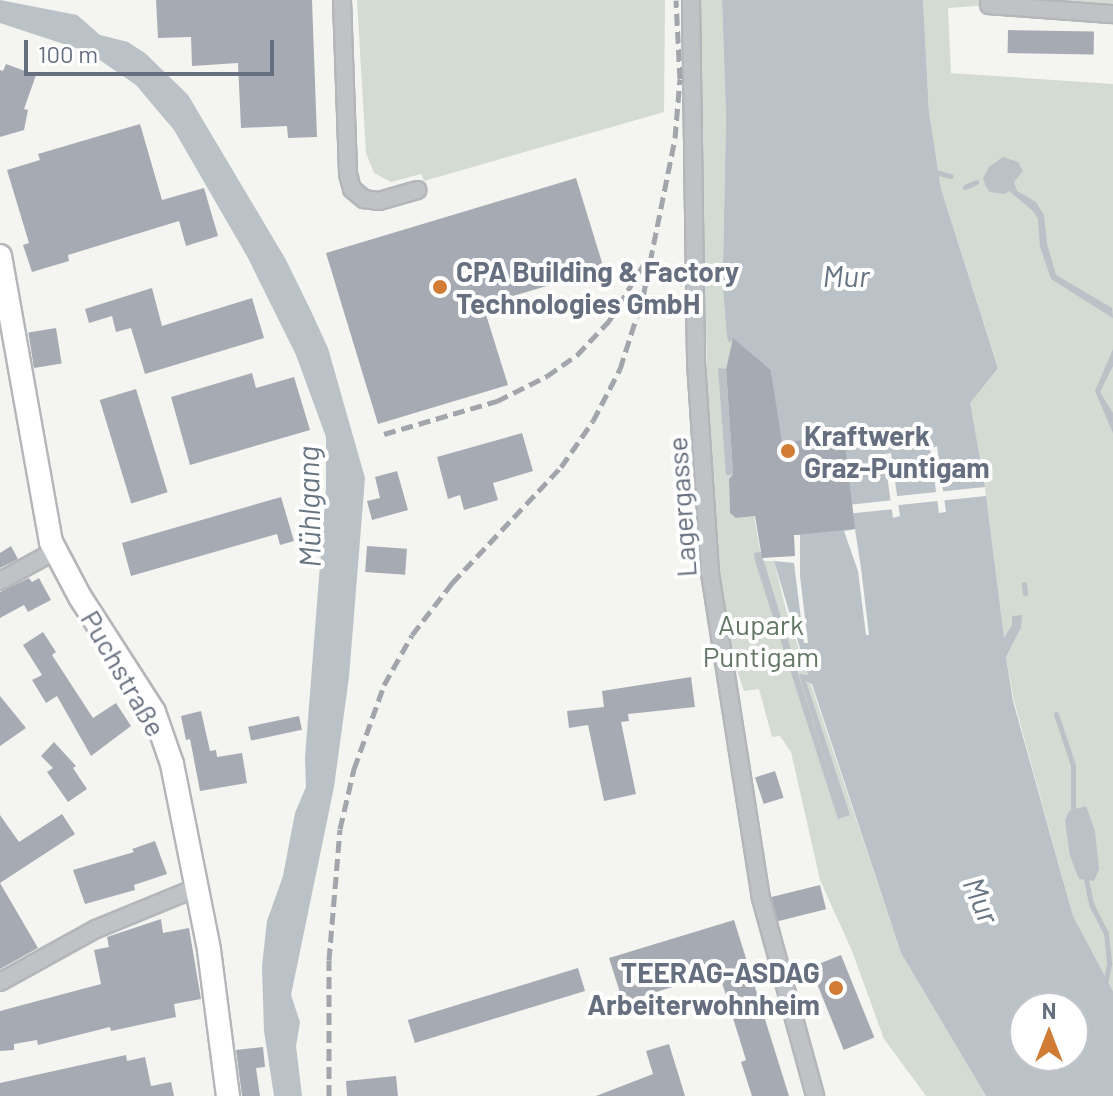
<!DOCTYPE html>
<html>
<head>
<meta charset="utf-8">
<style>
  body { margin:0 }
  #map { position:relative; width:1113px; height:1096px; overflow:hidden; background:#f4f4f1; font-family:Barlow,sans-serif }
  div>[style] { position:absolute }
  .green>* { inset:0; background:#d4dbd3 }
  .water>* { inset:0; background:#bac1c7 }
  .pier>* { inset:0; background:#f4f4f1; transform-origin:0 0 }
  .stream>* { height:5px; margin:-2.5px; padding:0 2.5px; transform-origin:2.5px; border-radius:2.5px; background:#bac1c7 }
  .building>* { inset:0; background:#a6abb3; transform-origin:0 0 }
  .roads { filter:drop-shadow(2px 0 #b4b6ba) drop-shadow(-2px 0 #b4b6ba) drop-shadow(0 2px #b4b6ba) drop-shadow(0 -2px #b4b6ba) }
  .minor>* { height:16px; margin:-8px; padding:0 8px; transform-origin:8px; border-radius:8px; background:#c0c3c6 }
  .major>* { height:22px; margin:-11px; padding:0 11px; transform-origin:11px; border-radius:11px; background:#fff }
  .rail>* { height:5px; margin-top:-2.5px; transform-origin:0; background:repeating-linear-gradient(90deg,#a2a5ab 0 12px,transparent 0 18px) }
  .dots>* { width:22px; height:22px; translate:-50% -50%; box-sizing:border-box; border:4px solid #fff; border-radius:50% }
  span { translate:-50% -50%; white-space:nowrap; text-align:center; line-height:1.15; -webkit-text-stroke:8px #fff; paint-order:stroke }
  .poi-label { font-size:28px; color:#666f7f; font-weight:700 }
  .left { translate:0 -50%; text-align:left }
  .right { translate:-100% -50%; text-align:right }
  .street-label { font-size:28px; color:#666f7f }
  .park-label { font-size:28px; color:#647765 }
  .water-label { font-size:30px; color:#677583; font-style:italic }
  .north { position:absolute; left:1009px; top:992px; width:80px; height:80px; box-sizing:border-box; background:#fff; border:2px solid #c2c5cc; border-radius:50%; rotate:0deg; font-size:22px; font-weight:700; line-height:32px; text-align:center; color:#666f7f }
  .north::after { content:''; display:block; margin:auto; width:28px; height:36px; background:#d17c34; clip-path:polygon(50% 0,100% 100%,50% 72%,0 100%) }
  .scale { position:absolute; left:24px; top:40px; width:250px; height:36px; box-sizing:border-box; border:4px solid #666f7f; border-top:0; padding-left:10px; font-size:24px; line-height:28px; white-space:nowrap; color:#666f7f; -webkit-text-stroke:6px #fff; paint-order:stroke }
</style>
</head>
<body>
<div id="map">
  <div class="green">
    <div style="clip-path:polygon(357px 0,665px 0,664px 112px,424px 181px,421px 174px,391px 182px,374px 173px,366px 153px)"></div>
    <div style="clip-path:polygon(699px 0,722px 0,726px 117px,723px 264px,729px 274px,733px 339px,726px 369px,733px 474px,729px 479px,730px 513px,737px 518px,754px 516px,762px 561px,774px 561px,786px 610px,901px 953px,986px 1096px,926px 1096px,884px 1039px,852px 951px,820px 880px,791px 752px,780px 736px,772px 737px,759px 689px,744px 691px,728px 643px,717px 571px,707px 375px)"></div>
    <div style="clip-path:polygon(923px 0,1113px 0,1113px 14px,989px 5px,948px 8px,951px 73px,1113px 84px,1113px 991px,1073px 916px,1014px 701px,1006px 657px,1021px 628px,1012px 625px,1004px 640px,985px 487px,969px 402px,998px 367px,941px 189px,929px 112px)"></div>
  </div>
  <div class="water">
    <div style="clip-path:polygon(0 0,77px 15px,100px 35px,128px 42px,146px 54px,188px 95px,286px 260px,311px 311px,328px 348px,365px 478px,349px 677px,334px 787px,291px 995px,300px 1022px,296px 1046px,302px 1096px,274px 1096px,264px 1031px,262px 966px,267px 921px,283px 876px,295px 813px,306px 787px,305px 757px,326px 488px,326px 437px,296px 355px,248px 258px,174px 130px,136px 85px,88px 52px,0 23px)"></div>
    <div style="clip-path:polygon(evenodd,722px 0,923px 0,929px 112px,941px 189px,998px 368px,970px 403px,985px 487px,1004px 638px,1012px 625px,1012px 616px,1022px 615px,1021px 628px,1006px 657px,1013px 701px,1073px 916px,1113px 991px,1113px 1096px,986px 1096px,901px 953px,812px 684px,806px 681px,850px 815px,838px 819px,755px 561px,754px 553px,761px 552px,841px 813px,799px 674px,808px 675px,774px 561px,794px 563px,804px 643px,808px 643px,800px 576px,800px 535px,794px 535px,771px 370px,734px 339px,729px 343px,727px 336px,722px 275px,728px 274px,723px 264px,726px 117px,722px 0,937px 446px,946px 512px,939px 513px,930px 448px,937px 446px,722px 0,891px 453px,900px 516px,893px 518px,884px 454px,891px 453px,722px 0,855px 529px,861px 568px,869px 635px,866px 635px,858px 571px,844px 531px,855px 529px,722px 0,1025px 1008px,1073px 1008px,1073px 1056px,1025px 1056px,1025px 1008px)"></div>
    <div style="clip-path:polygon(1003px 157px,1018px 162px,1023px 171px,1014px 182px,1017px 191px,1036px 202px,1044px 215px,1047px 244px,1056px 275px,1112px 308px,1113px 318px,1051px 279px,1040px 247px,1038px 219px,1033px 211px,1009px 191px,1005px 194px,990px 192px,986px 187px,983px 178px,989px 167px)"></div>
    <div style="clip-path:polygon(1113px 349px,1113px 366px,1100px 392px,1113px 413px,1113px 433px,1095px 391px)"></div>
    <div style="clip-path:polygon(718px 368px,726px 369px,733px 474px,729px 475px,726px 475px)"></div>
    <div style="clip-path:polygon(1086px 806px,1095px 831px,1099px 869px,1094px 881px,1079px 879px,1070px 856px,1065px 821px,1069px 811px)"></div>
  </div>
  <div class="pier">
    <div style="left:985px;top:487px;width:9px;height:92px;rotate:84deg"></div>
    <div style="left:894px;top:500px;width:9px;height:42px;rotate:84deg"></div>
  </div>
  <div class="stream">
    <div style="left:935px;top:172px;width:16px;rotate:15deg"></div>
    <div style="left:965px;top:187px;width:12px;rotate:-24deg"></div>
    <div style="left:1024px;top:584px;width:9px;rotate:84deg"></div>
    <div style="left:1056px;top:714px;width:54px;rotate:71.6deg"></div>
    <div style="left:1073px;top:765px;width:49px;rotate:90deg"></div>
    <div style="left:1085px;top:875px;width:30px;rotate:78deg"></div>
    <div style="left:1091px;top:904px;width:33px;rotate:63deg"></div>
    <div style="left:1106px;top:933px;width:31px;rotate:84deg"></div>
    <div style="left:1109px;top:964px;width:20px;rotate:101deg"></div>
  </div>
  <div class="building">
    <div style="clip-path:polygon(156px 0,312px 0,317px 137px,288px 138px,287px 126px,241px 128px,238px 63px,192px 66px,191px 37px,158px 38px)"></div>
    <div style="left:1008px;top:30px;width:86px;height:23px;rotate:1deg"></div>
    <div style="clip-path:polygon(6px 64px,36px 75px,24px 109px,28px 110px,24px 130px,0 137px,0 70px,3px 71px)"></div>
    <div style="clip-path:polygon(140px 124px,162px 200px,204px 188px,218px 236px,186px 246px,179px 221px,68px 255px,69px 261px,32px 272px,23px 245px,29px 243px,7px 170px,40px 160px,38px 154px)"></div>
    <div style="clip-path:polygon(576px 178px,604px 269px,483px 305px,508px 385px,378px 424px,326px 253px)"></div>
    <div style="clip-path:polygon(152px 288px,162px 326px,252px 298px,264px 338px,145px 374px,131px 328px,116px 332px,112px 316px,89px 323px,85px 309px)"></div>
    <div style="left:56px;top:328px;width:36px;height:28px;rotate:81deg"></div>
    <div style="clip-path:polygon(733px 338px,771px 370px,782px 443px,835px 436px,845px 444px,855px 529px,794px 535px,795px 556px,762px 558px,755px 516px,736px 518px,730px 513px,729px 479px,733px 474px,726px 369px)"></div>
    <div style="clip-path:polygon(252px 373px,256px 388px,294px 377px,310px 430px,190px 465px,171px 397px)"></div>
    <div style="left:136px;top:389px;width:108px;height:38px;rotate:73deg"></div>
    <div style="clip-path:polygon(522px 433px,533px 471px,493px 483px,498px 500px,464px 510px,460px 495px,448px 499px,437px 457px)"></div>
    <div style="clip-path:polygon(397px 471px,408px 510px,372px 520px,367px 501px,380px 498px,375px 477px)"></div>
    <div style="clip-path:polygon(281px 497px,294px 541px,280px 545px,277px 534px,131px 576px,122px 543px)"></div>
    <div style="clip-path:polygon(11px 546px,18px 559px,0 568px,0 553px)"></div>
    <div style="left:367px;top:546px;width:40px;height:26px;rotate:4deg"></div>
    <div style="clip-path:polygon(29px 578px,32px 582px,39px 578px,51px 600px,28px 612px,24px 605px,0 618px,0 592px)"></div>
    <div style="clip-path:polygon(43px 632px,56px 652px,52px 655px,93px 718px,116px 703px,131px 726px,91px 756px,57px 696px,46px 703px,32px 680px,42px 675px,23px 645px)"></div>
    <div style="clip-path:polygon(691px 677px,695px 707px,628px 714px,629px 721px,621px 722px,636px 794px,604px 801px,588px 725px,569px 728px,567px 711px,604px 707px,602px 691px)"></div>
    <div style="clip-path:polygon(0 696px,26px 728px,0 746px)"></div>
    <div style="clip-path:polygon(201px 711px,210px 751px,216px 750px,217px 757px,242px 753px,247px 783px,200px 791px,190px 739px,186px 740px,181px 716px)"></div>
    <div style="left:299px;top:716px;width:14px;height:52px;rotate:78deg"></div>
    <div style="clip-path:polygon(54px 742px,76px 766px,73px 768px,87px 789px,68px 802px,47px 772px,53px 768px,41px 756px)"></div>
    <div style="left:775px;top:771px;width:28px;height:21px;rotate:72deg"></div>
    <div style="clip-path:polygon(62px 814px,75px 834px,0 883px,38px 948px,0 969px,0 815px,19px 842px)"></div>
    <div style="clip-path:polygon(155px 841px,167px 874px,134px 885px,135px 890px,85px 904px,73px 870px,134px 852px,132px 849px)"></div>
    <div style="left:820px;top:885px;width:25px;height:50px;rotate:76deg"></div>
    <div style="clip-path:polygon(161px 919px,163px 933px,189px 928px,201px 999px,174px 1004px,176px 1017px,111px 1031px,110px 1027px,38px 1045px,37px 1040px,14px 1044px,14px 1050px,0 1051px,0 1011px,101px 984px,94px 950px,109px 947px,107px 937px)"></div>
    <div style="clip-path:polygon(734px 920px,789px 1096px,752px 1096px,741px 1062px,746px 1060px,719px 973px,623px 1002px,609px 958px)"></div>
    <div style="left:841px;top:955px;width:89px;height:33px;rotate:68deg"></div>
    <div style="left:578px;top:968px;width:24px;height:178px;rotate:73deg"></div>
    <div style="clip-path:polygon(669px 1044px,685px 1096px,596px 1096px,653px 1074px,646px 1051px)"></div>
    <div style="clip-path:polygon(263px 1047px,265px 1067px,256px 1068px,260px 1096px,242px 1096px,236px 1050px)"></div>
    <div style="clip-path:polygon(126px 1055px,127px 1061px,145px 1057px,151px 1086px,171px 1082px,174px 1096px,0 1096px,0 1083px)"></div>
    <div style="clip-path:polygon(396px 1076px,398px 1096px,347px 1096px,346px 1081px)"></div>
  </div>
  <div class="roads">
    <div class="minor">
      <div style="left:342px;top:0;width:174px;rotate:88deg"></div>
      <div style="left:348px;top:174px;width:16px;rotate:75deg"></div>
      <div style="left:352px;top:189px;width:16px;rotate:40deg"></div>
      <div style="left:364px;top:199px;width:15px;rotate:8deg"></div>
      <div style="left:379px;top:201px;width:40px;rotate:-16deg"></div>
      <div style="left:691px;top:0;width:362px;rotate:89.2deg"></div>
      <div style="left:696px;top:362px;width:211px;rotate:86.2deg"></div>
      <div style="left:710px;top:573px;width:329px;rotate:81.1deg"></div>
      <div style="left:761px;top:898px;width:205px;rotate:74.7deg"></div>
      <div style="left:989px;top:5px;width:124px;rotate:4.2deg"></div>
      <div style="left:0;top:581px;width:63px;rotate:-28.6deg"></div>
      <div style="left:0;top:982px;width:110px;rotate:-28.9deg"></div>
      <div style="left:96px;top:929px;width:108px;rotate:-22.3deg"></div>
    </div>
    <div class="major">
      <div style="left:0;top:256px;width:291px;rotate:79.9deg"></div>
      <div style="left:51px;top:542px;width:62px;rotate:62.2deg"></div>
      <div style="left:80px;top:597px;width:137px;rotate:57.2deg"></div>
      <div style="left:154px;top:712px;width:55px;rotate:70.9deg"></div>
      <div style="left:172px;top:764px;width:190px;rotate:78.7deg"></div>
      <div style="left:209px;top:950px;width:147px;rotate:82.6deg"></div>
    </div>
  </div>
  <div class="rail">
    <div style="left:384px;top:434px;width:118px;rotate:-16.3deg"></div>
    <div style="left:497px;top:401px;width:56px;rotate:-26.6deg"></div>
    <div style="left:547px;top:376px;width:37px;rotate:-35deg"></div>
    <div style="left:577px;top:355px;width:47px;rotate:-46.7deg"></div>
    <div style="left:609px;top:321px;width:67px;rotate:-58.4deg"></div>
    <div style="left:329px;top:1096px;width:136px;rotate:-90deg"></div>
    <div style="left:329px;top:960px;width:131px;rotate:-85.2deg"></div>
    <div style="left:340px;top:829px;width:62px;rotate:-76.9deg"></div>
    <div style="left:354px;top:769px;width:89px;rotate:-70.3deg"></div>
    <div style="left:384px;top:685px;width:57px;rotate:-60.8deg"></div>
    <div style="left:412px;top:635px;width:66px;rotate:-52.4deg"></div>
    <div style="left:452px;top:583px;width:159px;rotate:-46.8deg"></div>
    <div style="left:561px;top:467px;width:56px;rotate:-55.2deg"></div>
    <div style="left:593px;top:421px;width:59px;rotate:-62.6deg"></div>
    <div style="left:620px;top:369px;width:76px;rotate:-72.3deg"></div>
    <div style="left:643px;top:297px;width:162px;rotate:-78.6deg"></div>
    <div style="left:675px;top:138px;width:59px;rotate:-85.2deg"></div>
    <div style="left:680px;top:79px;width:79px;rotate:-92.9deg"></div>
  </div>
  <div class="dots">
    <div style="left:440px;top:287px;background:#d17c34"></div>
    <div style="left:788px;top:451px;background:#d17c34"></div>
    <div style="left:836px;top:988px;background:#d17c34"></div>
  </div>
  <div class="poi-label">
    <span class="left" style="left:456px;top:287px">CPA Building &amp; Factory<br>Technologies GmbH</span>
    <span class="left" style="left:804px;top:451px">Kraftwerk<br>Graz-Puntigam</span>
    <span class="right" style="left:820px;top:988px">TEERAG-ASDAG<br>Arbeiterwohnheim</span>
  </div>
  <div class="street-label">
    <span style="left:681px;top:507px;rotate:-94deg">Lagergasse</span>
    <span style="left:124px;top:673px;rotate:60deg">Puchstraße</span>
  </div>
  <div class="park-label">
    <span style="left:761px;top:640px">Aupark<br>Puntigam</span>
  </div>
  <div class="water-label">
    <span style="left:846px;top:275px">Mur</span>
    <span style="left:308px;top:507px;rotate:-91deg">Mühlgang</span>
    <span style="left:982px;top:900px;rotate:67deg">Mur</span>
  </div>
  <div class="north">N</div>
  <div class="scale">100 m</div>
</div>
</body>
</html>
